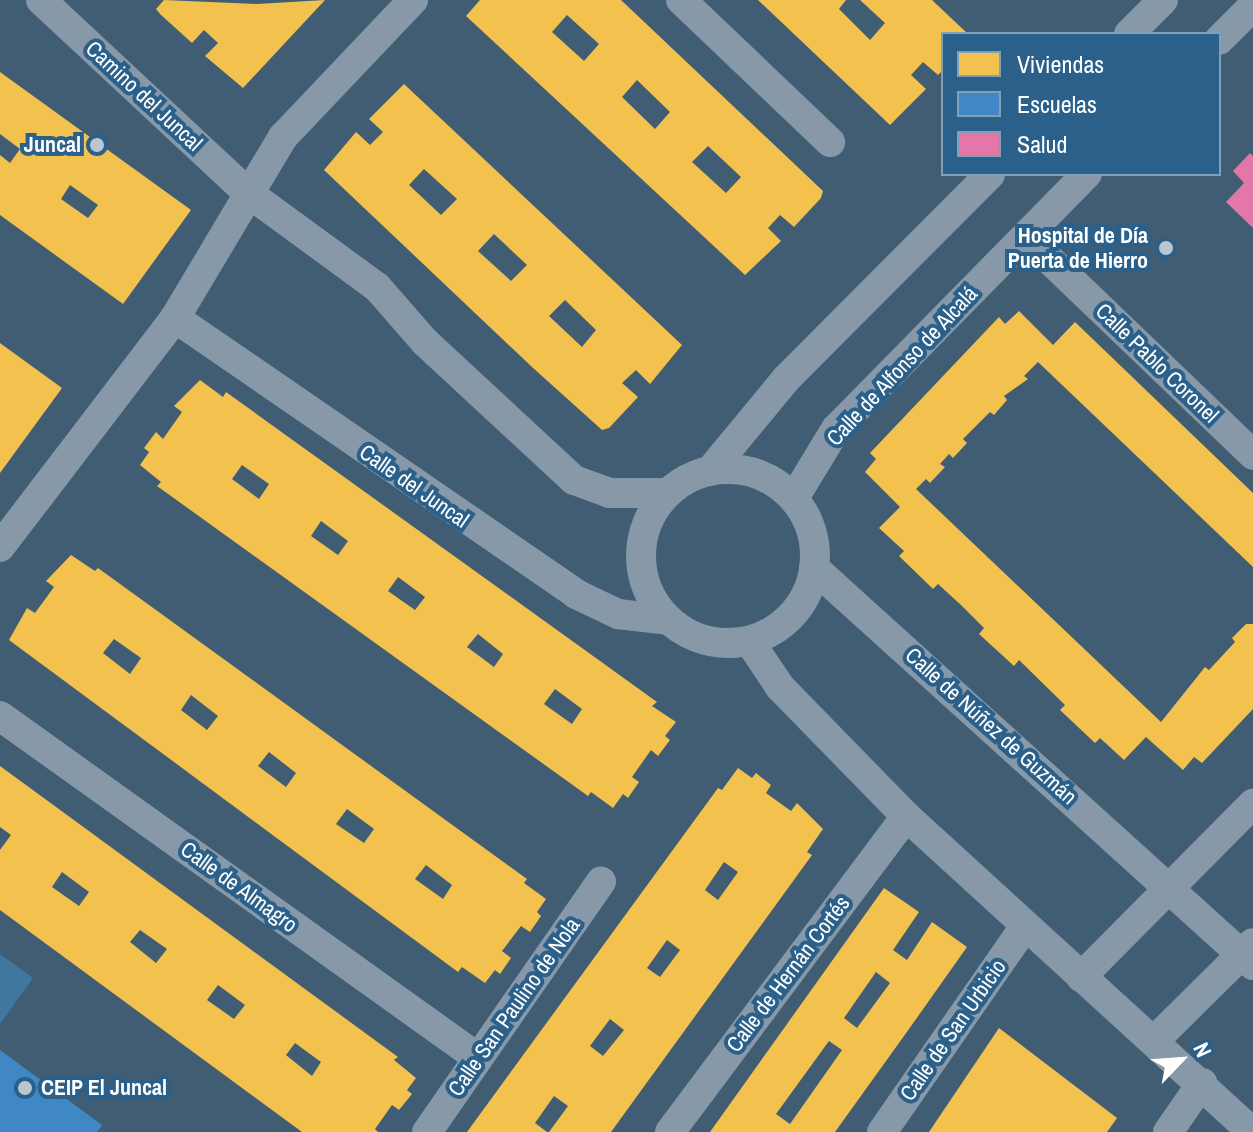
<!DOCTYPE html>
<html>
<head>
<meta charset="utf-8">
<style>
  body { margin:0 }
  #map { position:relative; width:1253px; height:1132px; overflow:hidden; background:#405d73; font-family:"Archivo Narrow",sans-serif }
  div>[style] { position:absolute }
  .green>* { inset:0; background:#3f779e }
  .homes>* { inset:0; background:#f2c14e }
  .schools>* { inset:0; background:#3f88c5 }
  .health>* { inset:0; background:#e377a8 }
  .street>* { height:30px; margin:-15px; padding:0 15px; transform-origin:15px; border-radius:15px; background:#8799a8 }
  .street>.ring { margin:-15px; padding:0; box-sizing:content-box; background:none; border:30px solid #8799a8; border-radius:50% }
  .dots>* { width:22px; height:22px; translate:-50% -50%; box-sizing:border-box; border:4px solid #2a6089; border-radius:50% }
  span { translate:-50% -50%; white-space:nowrap; text-align:center; line-height:1.15; -webkit-text-stroke:8px #2a6089; paint-order:stroke }
  .street-label { font-size:22px; color:#fff }
  .poi-label { font-size:22px; color:#fff; font-weight:700 }
  .right { translate:-100% -50%; text-align:right }
  .left { translate:0 -50%; text-align:left }
  .legend { position:absolute; left:941px; top:32px; width:280px; height:144px; box-sizing:border-box; background:#2a6089; border:2px solid #7fa0b8; margin:0; padding:10px 14px; list-style:none; font-size:24px; color:#fff }
  .legend li { display:flex; align-items:center; gap:16px; height:40px }
  .legend b { width:40px; border:2px solid #7fa0b8 }
  .north { position:absolute; left:1141px; top:1020px; width:80px; height:80px; -webkit-text-stroke:6px #2a6089; paint-order:stroke; rotate:65deg; font-size:22px; font-weight:700; line-height:32px; text-align:center; color:#fff }
  .north::after { content:''; display:block; margin:auto; width:28px; height:36px; background:#fff; clip-path:polygon(50% 0,100% 100%,50% 72%,0 100%) }
</style>
</head>
<body>
<div id="map">
  <div class="green">
    <div style="clip-path:polygon(0 954px,33px 978px,0 1024px)"></div>
  </div>
  <div class="homes">
    <div style="clip-path:polygon(164px 0,257px 4px,325px 0,243px 88px,205px 56px,218px 43px,204px 30px,192px 43px,160px 14px,156px 9px)"></div>
    <div style="clip-path:polygon(evenodd,480px 0,621px 0,823px 191px,821px 198px,794px 227px,780px 215px,768px 228px,781px 241px,745px 275px,466px 16px,480px 0,567px 15px,599px 44px,584px 61px,552px 32px,567px 15px,480px 0,637px 80px,670px 112px,655px 129px,622px 97px,637px 80px,480px 0,708px 146px,741px 177px,726px 193px,692px 162px,708px 146px)"></div>
    <div style="clip-path:polygon(758px 0,846px 0,839px 9px,870px 40px,885px 23px,860px 0,932px 0,968px 34px,943px 34px,943px 70px,938px 75px,923px 62px,911px 75px,926px 89px,890px 125px)"></div>
    <div style="clip-path:polygon(evenodd,0 72px,191px 210px,123px 304px,0 215px,0 155px,10px 163px,20px 149px,0 134px,0 72px,70px 185px,98px 205px,88px 218px,61px 199px,70px 185px)"></div>
    <div style="clip-path:polygon(evenodd,404px 84px,682px 345px,650px 384px,636px 370px,622px 383px,638px 397px,609px 428px,602px 430px,532px 367px,324px 170px,356px 132px,370px 145px,383px 132px,369px 119px,404px 84px,424px 169px,457px 199px,441px 215px,409px 185px,424px 169px,404px 84px,494px 234px,527px 265px,511px 281px,478px 251px,494px 234px,404px 84px,565px 300px,596px 330px,582px 347px,549px 316px,565px 300px)"></div>
    <div style="clip-path:polygon(1019px 311px,1053px 345px,1075px 322px,1253px 493px,1253px 567px,1038px 362px,1024px 376px,1028px 379px,1004px 396px,1007px 400px,994px 415px,990px 412px,963px 439px,967px 443px,953px 458px,949px 454px,940px 464px,945px 467px,930px 483px,926px 479px,916px 489px,1161px 722px,1205px 667px,1209px 670px,1235px 642px,1232px 638px,1246px 624px,1253px 624px,1253px 709px,1202px 763px,1194px 757px,1183px 770px,1146px 737px,1124px 760px,1100px 738px,1095px 743px,1060px 710px,1065px 705px,1019px 660px,1014px 666px,979px 634px,984px 628px,961px 605px,938px 584px,933px 589px,899px 556px,904px 551px,879px 528px,900px 507px,865px 472px,876px 459px,870px 453px,999px 317px,1005px 324px)"></div>
    <div style="clip-path:polygon(0 343px,62px 388px,0 473px)"></div>
    <div style="clip-path:polygon(evenodd,200px 380px,223px 397px,226px 392px,657px 702px,652px 706px,676px 722px,665px 736px,670px 740px,658px 756px,651px 750px,632px 777px,639px 782px,628px 798px,623px 794px,613px 808px,591px 792px,588px 796px,157px 486px,161px 482px,140px 465px,149px 452px,144px 448px,156px 432px,163px 439px,182px 412px,174px 406px,200px 380px,242px 465px,269px 484px,259px 499px,232px 479px,242px 465px,200px 380px,321px 521px,348px 541px,338px 555px,311px 536px,321px 521px,200px 380px,398px 577px,425px 597px,415px 610px,388px 591px,398px 577px,200px 380px,478px 634px,503px 654px,494px 667px,467px 647px,478px 634px,200px 380px,555px 689px,582px 709px,572px 724px,544px 704px,555px 689px)"></div>
    <div style="clip-path:polygon(evenodd,71px 555px,95px 571px,98px 568px,527px 879px,524px 883px,546px 899px,537px 912px,541px 916px,530px 932px,521px 926px,502px 951px,511px 958px,500px 974px,495px 970px,485px 983px,462px 967px,458px 972px,9px 640px,27px 608px,35px 613px,54px 587px,46px 581px,71px 555px,114px 639px,141px 658px,130px 674px,103px 653px,114px 639px,71px 555px,191px 695px,218px 716px,207px 730px,181px 710px,191px 695px,71px 555px,269px 752px,296px 773px,286px 787px,258px 766px,269px 752px,71px 555px,347px 809px,374px 829px,364px 843px,336px 824px,347px 809px,71px 555px,426px 865px,452px 885px,443px 899px,415px 879px,426px 865px)"></div>
    <div style="clip-path:polygon(evenodd,0 766px,398px 1057px,394px 1060px,416px 1078px,407px 1090px,412px 1094px,399px 1110px,392px 1105px,375px 1129px,378px 1132px,302px 1132px,0 910px,0 850px,11px 835px,0 827px,0 766px,62px 872px,89px 892px,79px 906px,52px 887px,62px 872px,0 766px,140px 930px,167px 949px,156px 963px,130px 942px,140px 930px,0 766px,218px 985px,245px 1005px,234px 1019px,207px 1000px,218px 985px,0 766px,295px 1043px,321px 1062px,312px 1076px,286px 1055px,295px 1043px)"></div>
    <div style="clip-path:polygon(evenodd,738px 768px,752px 778px,756px 773px,771px 785px,766px 793px,791px 811px,797px 803px,823px 829px,807px 852px,812px 855px,611px 1132px,549px 1132px,568px 1106px,554px 1096px,535px 1123px,547px 1132px,467px 1132px,718px 788px,722px 790px,738px 768px,724px 862px,738px 872px,718px 900px,705px 890px,724px 862px,738px 768px,667px 940px,680px 950px,660px 977px,647px 968px,667px 940px,738px 768px,610px 1019px,624px 1030px,603px 1056px,590px 1046px,610px 1019px)"></div>
    <div style="clip-path:polygon(evenodd,884px 888px,919px 912px,893px 950px,907px 960px,932px 922px,967px 947px,909px 1029px,835px 1132px,710px 1132px,884px 888px,876px 972px,890px 983px,857px 1028px,844px 1018px,876px 972px,884px 888px,829px 1041px,842px 1050px,790px 1124px,776px 1114px,829px 1041px)"></div>
    <div style="clip-path:polygon(999px 1028px,1117px 1118px,1107px 1132px,929px 1132px)"></div>
  </div>
  <div class="schools">
    <div style="clip-path:polygon(0 1050px,102px 1125px,97px 1132px,0 1132px)"></div>
  </div>
  <div class="health">
    <div style="clip-path:polygon(1250px 153px,1253px 156px,1253px 228px,1226px 202px,1244px 183px,1233px 171px)"></div>
  </div>
  <div class="street">
    <div style="left:41px;top:0;width:282px;rotate:43deg"></div>
    <div style="left:247px;top:192px;width:161px;rotate:36.2deg"></div>
    <div style="left:377px;top:287px;width:73px;rotate:48.9deg"></div>
    <div style="left:425px;top:342px;width:203px;rotate:42.8deg"></div>
    <div style="left:574px;top:480px;width:37px;rotate:20deg"></div>
    <div style="left:609px;top:493px;width:58px"></div>
    <div style="left:681px;top:0;width:206px;rotate:43.6deg"></div>
    <div style="left:1129px;top:34px;width:48px;rotate:-45deg"></div>
    <div style="left:1219px;top:40px;width:48px;rotate:-45deg"></div>
    <div style="left:1026px;top:237px;width:315px;rotate:43.8deg"></div>
    <div style="left:175px;top:318px;width:487px;rotate:34.5deg"></div>
    <div style="left:576px;top:594px;width:47px;rotate:25.5deg"></div>
    <div style="left:618px;top:614px;width:50px;rotate:6.8deg"></div>
    <div class="ring" style="left:641px;top:469px;width:144px;height:144px"></div>
    <div style="left:710px;top:471px;width:119px;rotate:-50.4deg"></div>
    <div style="left:786px;top:379px;width:289px;rotate:-45.1deg"></div>
    <div style="left:794px;top:498px;width:81px;rotate:-58.7deg"></div>
    <div style="left:836px;top:429px;width:358px;rotate:-45.5deg"></div>
    <div style="left:0;top:547px;width:288px;rotate:-52.6deg"></div>
    <div style="left:175px;top:318px;width:211px;rotate:-59.2deg"></div>
    <div style="left:283px;top:137px;width:189px;rotate:-46.5deg"></div>
    <div style="left:814px;top:568px;width:592px;rotate:42.12deg"></div>
    <div style="left:750px;top:642px;width:54px;rotate:56.3deg"></div>
    <div style="left:780px;top:687px;width:180px;rotate:45.7deg"></div>
    <div style="left:906px;top:816px;width:469px;rotate:42.4deg"></div>
    <div style="left:0;top:716px;width:588px;rotate:35.58deg"></div>
    <div style="left:1081px;top:977px;width:244px;rotate:-45.2deg"></div>
    <div style="left:1154px;top:1041px;width:139px;rotate:-44.7deg"></div>
    <div style="left:427px;top:1132px;width:305px;rotate:-55.2deg"></div>
    <div style="left:670px;top:1132px;width:394px;rotate:-53.2deg"></div>
    <div style="left:882px;top:1132px;width:249px;rotate:-55.2deg"></div>
    <div style="left:1168px;top:1132px;width:60px;rotate:-55.2deg"></div>
  </div>
  <div class="dots">
    <div style="left:97px;top:145px;background:#bcc6ce"></div>
    <div style="left:1166px;top:248px;background:#bcc6ce"></div>
    <div style="left:25px;top:1088px;background:#bcc6ce"></div>
  </div>
  <div class="street-label">
    <span style="left:144px;top:96px;rotate:43deg">Camino del Juncal</span>
    <span style="left:1157px;top:363px;rotate:44deg">Calle Pablo Coronel</span>
    <span style="left:902px;top:366px;rotate:-47deg">Calle de Alfonso de Alcalá</span>
    <span style="left:414px;top:486px;rotate:35deg">Calle del Juncal</span>
    <span style="left:991px;top:726px;rotate:42deg">Calle de Núñez de Guzmán</span>
    <span style="left:239px;top:887px;rotate:36deg">Calle de Almagro</span>
    <span style="left:788px;top:974px;rotate:-53deg">Calle de Hernán Cortés</span>
    <span style="left:514px;top:1007px;rotate:-55deg">Calle San Paulino de Nola</span>
    <span style="left:953px;top:1030px;rotate:-55deg">Calle de San Urbicio</span>
  </div>
  <div class="poi-label">
    <span class="right" style="left:81px;top:145px">Juncal</span>
    <span class="right" style="left:1148px;top:248px">Hospital de Día<br>Puerta de Hierro</span>
    <span class="left" style="left:41px;top:1088px">CEIP El Juncal</span>
  </div>
  <ul class="legend">
  <li><b style="height:22px;background:#f2c14e"></b>Viviendas</li>
  <li><b style="height:22px;background:#3f88c5"></b>Escuelas</li>
  <li><b style="height:22px;background:#e377a8"></b>Salud</li>
  </ul>
  <div class="north">N</div>
</div>
</body>
</html>
